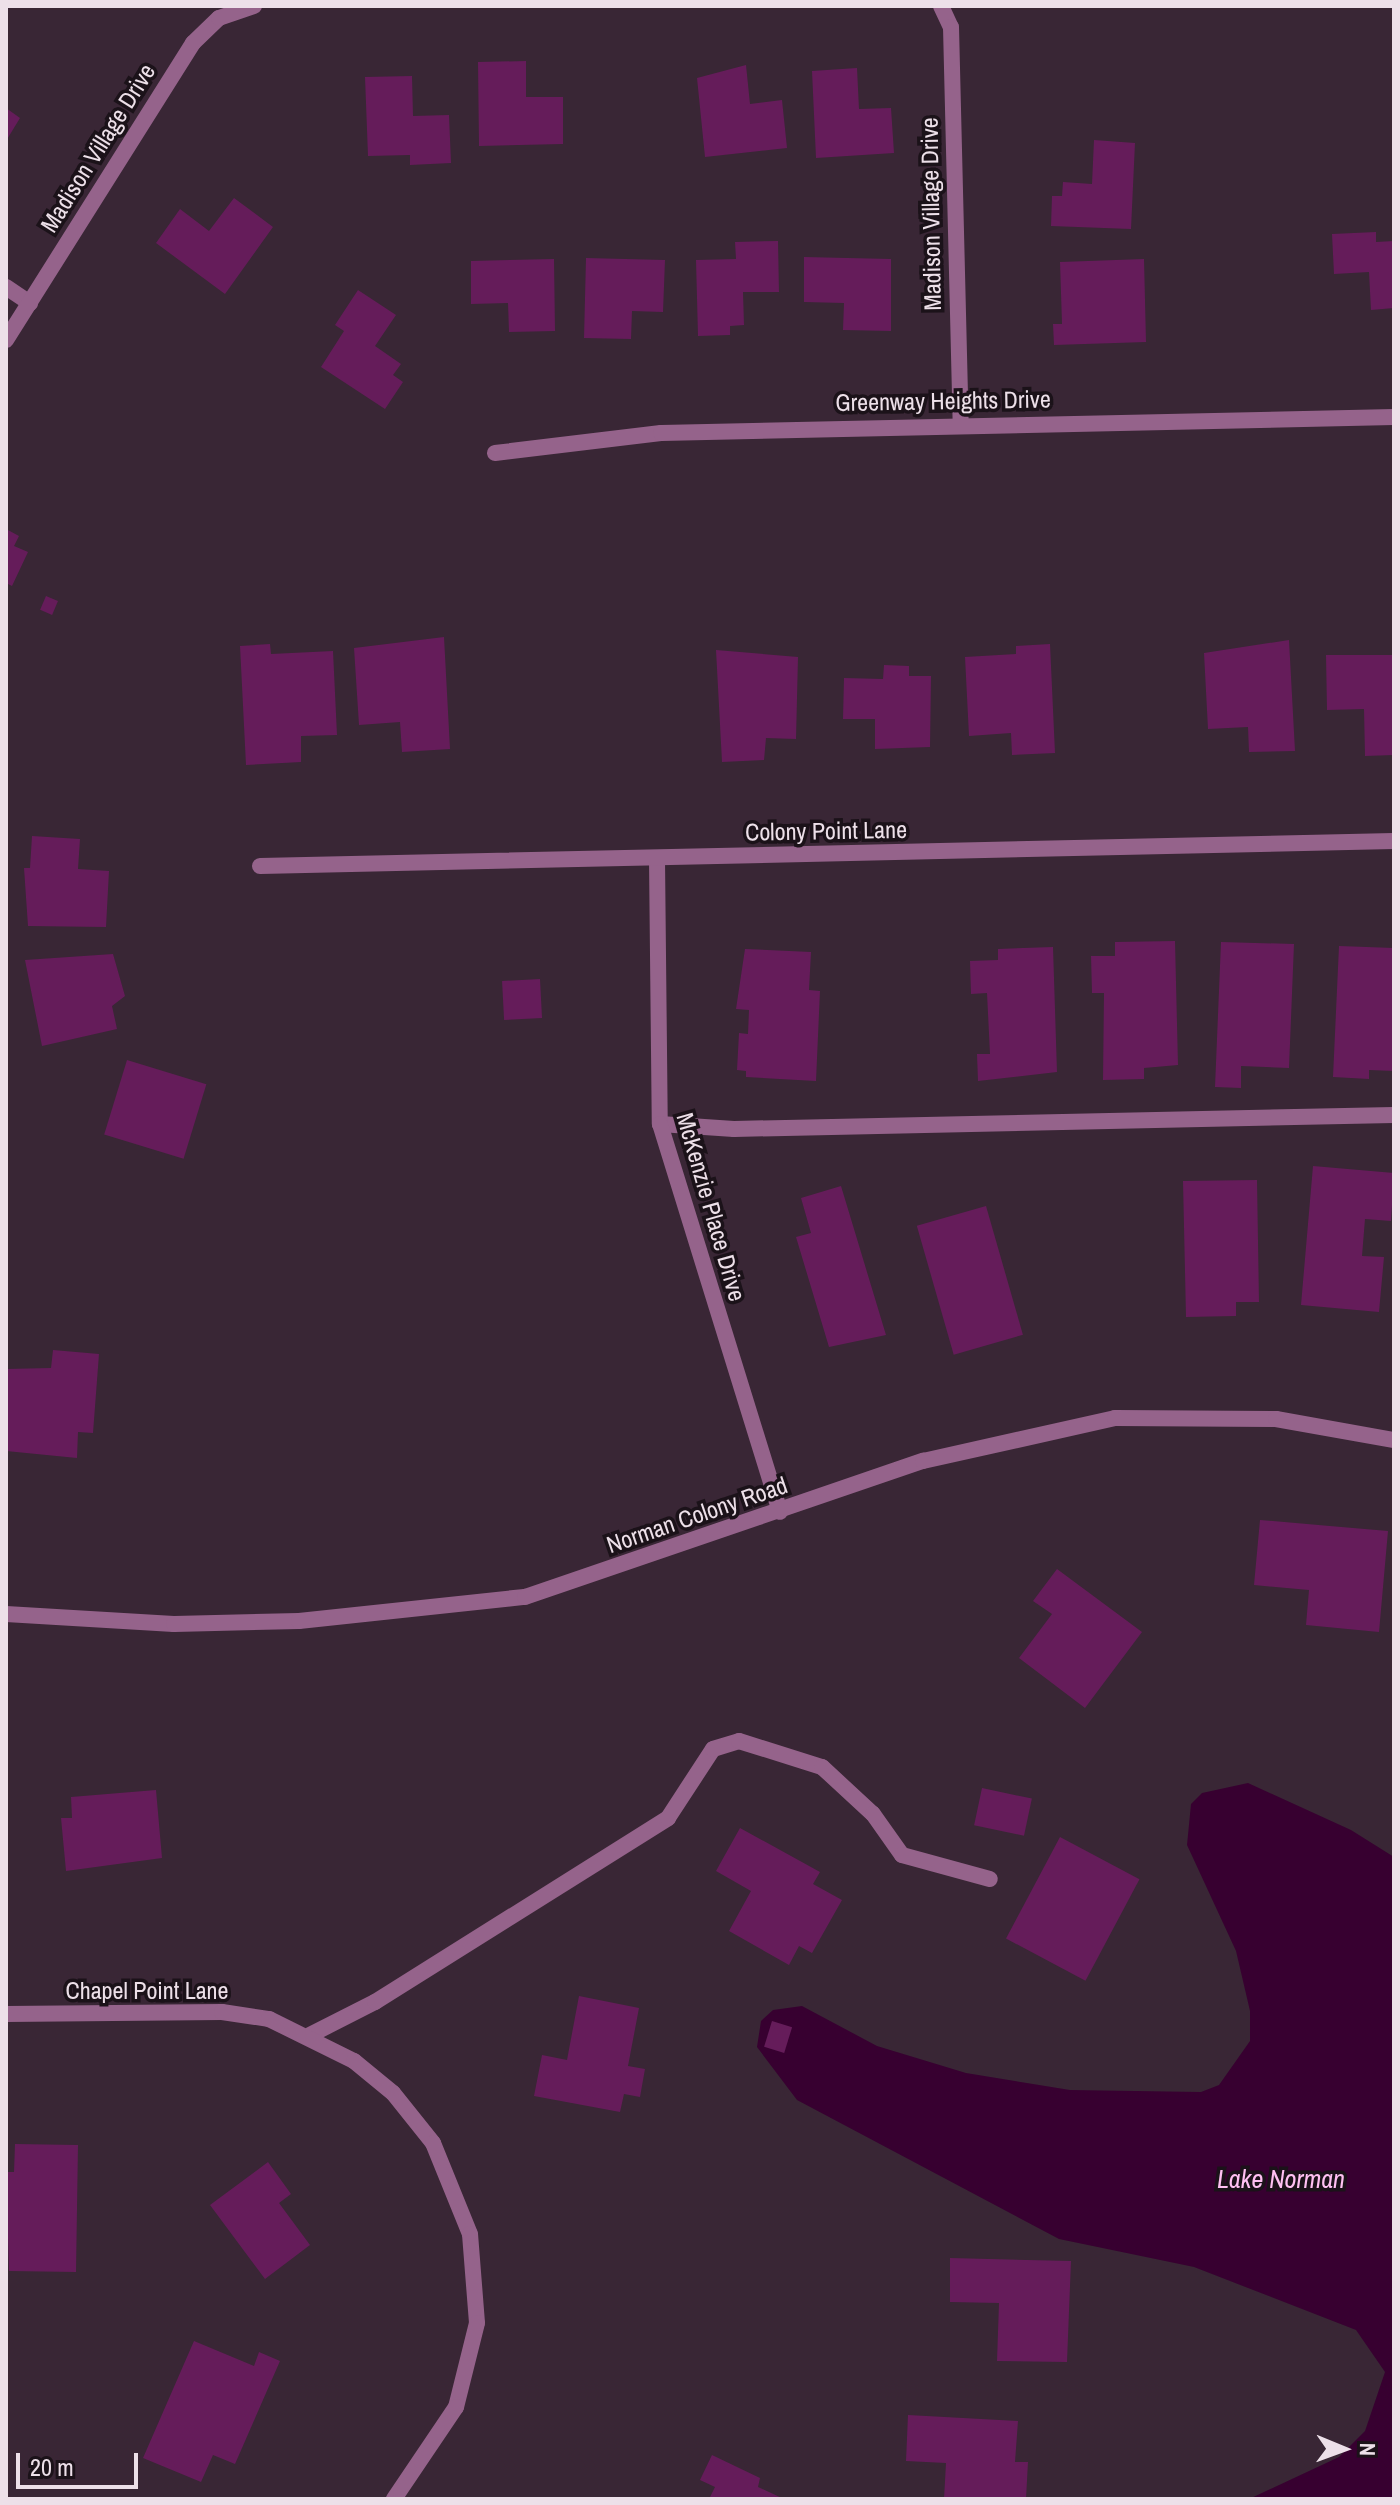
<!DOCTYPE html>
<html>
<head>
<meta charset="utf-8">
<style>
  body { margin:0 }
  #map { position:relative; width:1400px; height:2505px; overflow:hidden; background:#392635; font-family:"Archivo Narrow",sans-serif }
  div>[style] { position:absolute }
  .water>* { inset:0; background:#370030 }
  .building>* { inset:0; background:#651c5a; transform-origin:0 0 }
  .lane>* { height:16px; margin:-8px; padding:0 8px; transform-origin:8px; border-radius:8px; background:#95638b }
  .street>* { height:16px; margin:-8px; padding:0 8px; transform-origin:8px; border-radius:8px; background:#95638b }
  span { translate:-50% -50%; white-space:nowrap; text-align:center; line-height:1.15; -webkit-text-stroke:7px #1b1219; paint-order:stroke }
  .street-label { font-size:24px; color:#ede0e9 }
  .water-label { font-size:26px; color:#ffc0f2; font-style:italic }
  .frame { position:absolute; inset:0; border:8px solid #ede0e9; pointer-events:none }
  .north { position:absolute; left:1304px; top:2409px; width:80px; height:80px; -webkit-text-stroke:6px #1b1219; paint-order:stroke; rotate:91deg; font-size:22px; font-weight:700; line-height:32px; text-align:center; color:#ede0e9 }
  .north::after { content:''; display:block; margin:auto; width:28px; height:36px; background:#ede0e9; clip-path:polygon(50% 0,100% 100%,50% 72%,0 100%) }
  .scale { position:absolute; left:16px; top:2453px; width:122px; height:36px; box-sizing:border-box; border:4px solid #ede0e9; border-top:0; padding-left:10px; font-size:24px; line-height:28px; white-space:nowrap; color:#ede0e9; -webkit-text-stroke:6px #1b1219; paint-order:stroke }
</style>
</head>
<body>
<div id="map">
  <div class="water">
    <div style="clip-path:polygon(1248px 1783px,1351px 1830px,1394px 1857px,1394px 2499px,1249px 2499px,1339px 2457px,1365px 2431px,1385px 2372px,1356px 2330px,1194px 2267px,1059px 2239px,797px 2100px,757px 2047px,761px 2021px,773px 2010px,802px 2006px,877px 2046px,966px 2073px,1070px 2090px,1201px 2092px,1219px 2085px,1250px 2041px,1250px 2011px,1236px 1951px,1187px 1845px,1191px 1804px,1202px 1793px)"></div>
  </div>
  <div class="building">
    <div style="clip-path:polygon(526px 61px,526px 97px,563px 97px,563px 144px,479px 146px,478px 62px)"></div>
    <div style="clip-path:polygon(746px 65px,750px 104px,782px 100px,787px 148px,705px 157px,697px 78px)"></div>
    <div style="clip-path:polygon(857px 68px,859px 109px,891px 108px,894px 153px,816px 158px,812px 71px)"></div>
    <div style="clip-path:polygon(412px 76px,413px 116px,449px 115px,451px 163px,410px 165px,410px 155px,368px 156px,365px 77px)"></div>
    <div style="clip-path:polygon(6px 108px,20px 118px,6px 141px)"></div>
    <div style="clip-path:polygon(1094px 140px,1135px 143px,1131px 229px,1051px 226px,1052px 196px,1062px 196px,1063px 182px,1092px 184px)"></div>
    <div style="clip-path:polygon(234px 198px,273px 227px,225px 294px,156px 243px,180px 209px,209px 231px)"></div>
    <div style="clip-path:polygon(1376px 232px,1376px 242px,1394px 241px,1394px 308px,1371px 310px,1369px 272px,1334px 274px,1332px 234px)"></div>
    <div style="clip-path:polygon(778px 241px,779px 292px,743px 292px,744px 325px,730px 326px,730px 335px,698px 336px,696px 260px,736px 259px,735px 242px)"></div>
    <div style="clip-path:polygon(804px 257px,891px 259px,891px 331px,843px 330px,844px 303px,804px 302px)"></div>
    <div style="clip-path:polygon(586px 258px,665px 260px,663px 312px,632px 311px,631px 339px,584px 338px)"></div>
    <div style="clip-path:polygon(554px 259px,555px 331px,509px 332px,508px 303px,471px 304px,471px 261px)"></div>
    <div style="clip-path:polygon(1144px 259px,1146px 342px,1054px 345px,1053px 324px,1062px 324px,1060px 262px)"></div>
    <div style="clip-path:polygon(358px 290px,396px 315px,375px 346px,401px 364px,393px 375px,403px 382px,385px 409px,321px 367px,344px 331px,335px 325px)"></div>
    <div style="clip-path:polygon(6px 529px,19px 536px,14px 546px,28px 552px,12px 586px,6px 583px)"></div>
    <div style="left:46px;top:596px;width:13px;height:15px;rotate:23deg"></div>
    <div style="clip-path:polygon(444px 637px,450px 749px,402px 752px,400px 722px,359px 725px,354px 648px)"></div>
    <div style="clip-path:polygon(1289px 640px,1295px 751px,1249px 752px,1248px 727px,1208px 729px,1204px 653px)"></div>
    <div style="clip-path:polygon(270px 644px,271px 654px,333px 651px,337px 735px,301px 736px,301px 762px,246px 765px,240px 646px)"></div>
    <div style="clip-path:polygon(1050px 644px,1055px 753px,1012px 755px,1011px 733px,969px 736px,965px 657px,1016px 654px,1016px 646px)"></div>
    <div style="clip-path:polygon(716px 650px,798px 657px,796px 739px,766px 738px,764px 760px,722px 762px)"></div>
    <div style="clip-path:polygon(1326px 655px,1394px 655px,1394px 755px,1365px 756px,1364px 709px,1327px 710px)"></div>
    <div style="clip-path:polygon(884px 665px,909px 666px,909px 676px,931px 676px,930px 747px,875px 749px,875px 719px,843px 719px,844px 678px,883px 679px)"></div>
    <div style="clip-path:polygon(32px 836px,80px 839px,78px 869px,109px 871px,106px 927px,28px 926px,24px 868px,30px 868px)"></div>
    <div style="clip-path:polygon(1175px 941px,1178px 1065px,1144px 1068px,1144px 1079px,1103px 1080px,1104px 993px,1092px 993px,1091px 956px,1115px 956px,1115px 942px)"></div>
    <div style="clip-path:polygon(1221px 942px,1294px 944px,1289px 1068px,1241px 1066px,1241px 1088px,1215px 1087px)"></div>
    <div style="clip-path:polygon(1339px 946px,1394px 948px,1394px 1071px,1369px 1070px,1369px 1079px,1333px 1077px)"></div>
    <div style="clip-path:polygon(1053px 947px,1057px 1072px,978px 1081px,977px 1054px,990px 1054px,987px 993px,971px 994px,970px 961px,998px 960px,998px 949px)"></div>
    <div style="clip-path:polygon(745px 949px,811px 952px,809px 990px,820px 991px,816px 1081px,746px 1077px,746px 1071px,737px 1070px,739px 1033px,748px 1034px,749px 1010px,736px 1009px)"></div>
    <div style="clip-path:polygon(113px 954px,125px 996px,112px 1006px,117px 1029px,42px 1046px,25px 960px)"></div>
    <div style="left:540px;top:979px;width:39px;height:38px;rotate:87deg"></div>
    <div style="left:127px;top:1060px;width:83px;height:78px;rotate:17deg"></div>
    <div style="clip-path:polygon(1313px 1166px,1394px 1173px,1391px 1221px,1365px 1219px,1362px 1256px,1384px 1257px,1379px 1312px,1301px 1305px)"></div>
    <div style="clip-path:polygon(1257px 1180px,1259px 1302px,1236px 1302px,1236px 1316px,1186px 1317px,1183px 1181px)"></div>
    <div style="clip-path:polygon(841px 1186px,886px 1335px,829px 1347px,796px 1237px,811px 1233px,801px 1198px)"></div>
    <div style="left:986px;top:1206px;width:134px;height:72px;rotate:74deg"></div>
    <div style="clip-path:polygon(53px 1350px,99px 1354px,93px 1433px,78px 1432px,77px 1458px,6px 1451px,6px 1369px,51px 1368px)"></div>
    <div style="clip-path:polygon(1260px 1520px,1388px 1531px,1379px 1632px,1306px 1625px,1309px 1590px,1254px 1585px)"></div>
    <div style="clip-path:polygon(1057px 1569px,1142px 1632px,1085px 1708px,1019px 1658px,1052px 1614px,1033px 1601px)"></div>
    <div style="left:982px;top:1788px;width:51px;height:38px;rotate:12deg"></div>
    <div style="clip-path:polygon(156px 1790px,162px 1858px,66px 1871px,61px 1818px,72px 1818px,71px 1797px)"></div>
    <div style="clip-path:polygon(740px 1828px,820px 1872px,813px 1884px,842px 1900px,812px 1953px,799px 1946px,789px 1965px,729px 1931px,751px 1891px,716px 1871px)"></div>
    <div style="left:1060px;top:1837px;width:90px;height:115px;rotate:28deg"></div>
    <div style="clip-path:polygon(579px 1996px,639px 2008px,628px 2066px,645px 2069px,640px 2097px,624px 2094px,620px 2112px,534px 2096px,542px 2055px,567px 2060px)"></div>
    <div style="left:772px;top:2021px;width:21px;height:27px;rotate:17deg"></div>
    <div style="clip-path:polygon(15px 2144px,78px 2145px,76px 2272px,9px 2271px,6px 2172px,14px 2172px)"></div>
    <div style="clip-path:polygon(268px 2162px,291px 2194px,279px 2203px,310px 2245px,265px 2279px,210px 2205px)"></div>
    <div style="clip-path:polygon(950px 2258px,1071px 2261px,1067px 2362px,997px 2361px,999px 2303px,950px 2302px)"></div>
    <div style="clip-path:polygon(194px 2341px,254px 2366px,259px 2352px,280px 2361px,235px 2464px,213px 2455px,201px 2482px,143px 2458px)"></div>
    <div style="clip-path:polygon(908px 2415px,1018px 2421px,1015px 2462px,1028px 2462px,1026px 2499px,944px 2499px,946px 2463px,906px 2461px)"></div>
    <div style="clip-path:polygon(712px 2455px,760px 2478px,758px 2487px,784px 2499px,709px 2499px,715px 2487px,700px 2480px)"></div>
  </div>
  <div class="lane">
    <div style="left:660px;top:1124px;width:74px;rotate:3.9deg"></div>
    <div style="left:734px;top:1129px;width:660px;rotate:-1.22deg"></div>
    <div style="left:310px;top:2035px;width:73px;rotate:-26.9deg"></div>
    <div style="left:375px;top:2002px;width:346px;rotate:-32.1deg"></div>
    <div style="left:668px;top:1818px;width:82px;rotate:-56.9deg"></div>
    <div style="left:713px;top:1749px;width:27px;rotate:-17deg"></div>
    <div style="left:739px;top:1741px;width:87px;rotate:17.4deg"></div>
    <div style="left:822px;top:1767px;width:69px;rotate:42.7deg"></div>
    <div style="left:873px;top:1814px;width:50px;rotate:54.7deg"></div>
    <div style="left:902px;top:1855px;width:91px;rotate:15.3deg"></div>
  </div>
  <div class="street">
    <div style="left:941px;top:6px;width:23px;rotate:65deg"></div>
    <div style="left:951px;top:27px;width:396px;rotate:88.6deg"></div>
    <div style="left:6px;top:287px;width:29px;rotate:34deg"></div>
    <div style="left:6px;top:340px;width:351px;rotate:-57.8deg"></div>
    <div style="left:193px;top:43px;width:36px;rotate:-44deg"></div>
    <div style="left:219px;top:18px;width:37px;rotate:-19deg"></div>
    <div style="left:495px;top:453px;width:167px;rotate:-6.9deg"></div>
    <div style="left:661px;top:433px;width:733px;rotate:-1.25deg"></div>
    <div style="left:657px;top:859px;width:265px;rotate:89.4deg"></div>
    <div style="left:660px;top:1124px;width:406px;rotate:72.8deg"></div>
    <div style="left:260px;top:866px;width:1134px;rotate:-1.26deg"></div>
    <div style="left:6px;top:1614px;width:168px;rotate:3.4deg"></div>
    <div style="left:174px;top:1624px;width:125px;rotate:-1.4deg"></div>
    <div style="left:299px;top:1621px;width:227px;rotate:-6.1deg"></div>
    <div style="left:525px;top:1597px;width:421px;rotate:-18.9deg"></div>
    <div style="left:923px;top:1461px;width:197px;rotate:-12.6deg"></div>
    <div style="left:1115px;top:1418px;width:161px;rotate:0.4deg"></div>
    <div style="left:1276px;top:1419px;width:120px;rotate:10.1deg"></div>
    <div style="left:6px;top:2014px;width:216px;rotate:-0.5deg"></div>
    <div style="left:222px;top:2012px;width:48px;rotate:8.5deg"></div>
    <div style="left:269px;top:2019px;width:95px;rotate:26.3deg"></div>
    <div style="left:354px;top:2061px;width:50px;rotate:39.4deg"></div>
    <div style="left:393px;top:2093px;width:64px;rotate:51.3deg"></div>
    <div style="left:433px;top:2143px;width:98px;rotate:67.9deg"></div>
    <div style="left:470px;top:2234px;width:89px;rotate:85.5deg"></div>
    <div style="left:477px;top:2323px;width:87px;rotate:104deg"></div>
    <div style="left:456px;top:2407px;width:111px;rotate:124deg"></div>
  </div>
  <div class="street-label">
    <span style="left:98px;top:148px;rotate:-58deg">Madison Village Drive</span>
    <span style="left:931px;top:214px;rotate:-91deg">Madison Village Drive</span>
    <span style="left:943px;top:401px;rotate:-1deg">Greenway Heights Drive</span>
    <span style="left:826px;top:831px;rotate:-1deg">Colony Point Lane</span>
    <span style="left:711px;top:1207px;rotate:74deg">McKenzie Place Drive</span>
    <span style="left:697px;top:1515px;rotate:-19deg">Norman Colony Road</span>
    <span style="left:147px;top:1991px">Chapel Point Lane</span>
  </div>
  <div class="water-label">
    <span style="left:1281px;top:2179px">Lake Norman</span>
  </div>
  <div class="frame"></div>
  <div class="north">N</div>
  <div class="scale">20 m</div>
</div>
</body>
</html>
